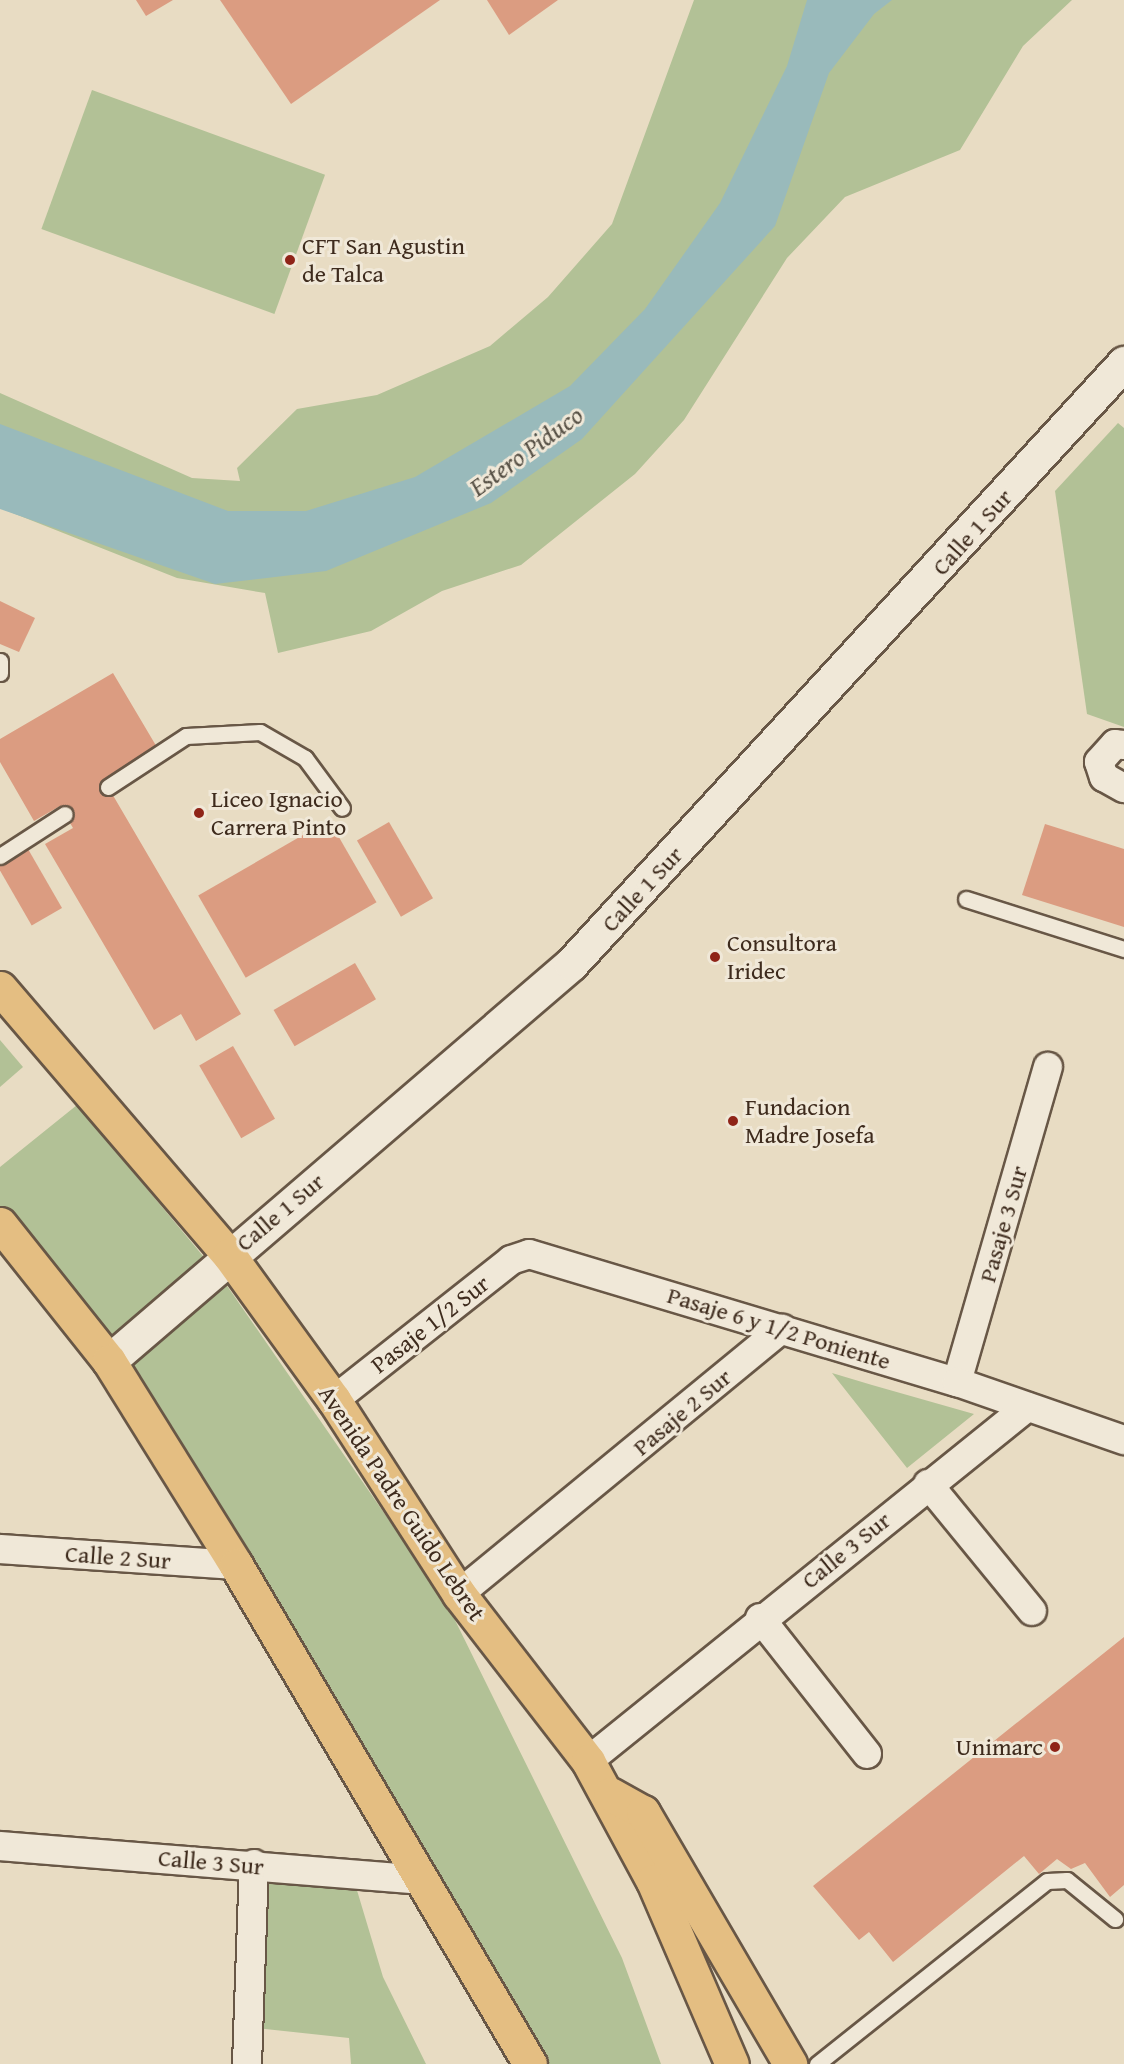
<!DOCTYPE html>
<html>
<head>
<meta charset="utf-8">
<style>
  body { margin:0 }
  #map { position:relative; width:1124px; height:2064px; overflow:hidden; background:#e8dcc3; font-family:"Gentium Book Plus",serif }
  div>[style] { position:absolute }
  .green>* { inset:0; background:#b2c196; transform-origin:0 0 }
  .water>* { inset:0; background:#99babb }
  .building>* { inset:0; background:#db9c81; transform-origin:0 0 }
  .roads { filter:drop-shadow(2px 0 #685746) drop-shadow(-2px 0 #685746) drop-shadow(0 2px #685746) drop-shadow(0 -2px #685746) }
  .lane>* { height:15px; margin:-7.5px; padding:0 7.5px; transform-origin:7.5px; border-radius:7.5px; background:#f0e8d8 }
  .street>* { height:28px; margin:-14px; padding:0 14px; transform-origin:14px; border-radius:14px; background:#f0e8d8 }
  .secondary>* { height:33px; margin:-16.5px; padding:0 16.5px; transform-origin:16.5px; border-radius:16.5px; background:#f0e8d8 }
  .primary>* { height:33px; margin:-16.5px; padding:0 16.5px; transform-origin:16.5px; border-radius:16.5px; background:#e4be82 }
  .dots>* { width:16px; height:16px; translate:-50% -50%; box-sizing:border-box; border:3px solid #f0e8d8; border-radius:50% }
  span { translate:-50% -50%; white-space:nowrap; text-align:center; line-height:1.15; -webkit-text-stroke:6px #f0e8d8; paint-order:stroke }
  .poi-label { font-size:24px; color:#3e2b1d }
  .left { translate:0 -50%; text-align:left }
  .right { translate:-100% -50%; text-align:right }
  .street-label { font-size:24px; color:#3e2b1d }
  .water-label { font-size:26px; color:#554f44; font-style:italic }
</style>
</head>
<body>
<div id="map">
  <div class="green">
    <div style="clip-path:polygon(694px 0,1072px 0,1023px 46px,960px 150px,845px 197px,787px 258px,684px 420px,635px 474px,521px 565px,442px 591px,371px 631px,278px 653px,265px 593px,177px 578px,0 508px,0 393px,192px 478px,240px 481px,237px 468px,297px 409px,377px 395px,490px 346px,548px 297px,612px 224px)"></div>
    <div style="left:92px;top:90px;width:248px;height:148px;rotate:20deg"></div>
    <div style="clip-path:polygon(1118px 423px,1124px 428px,1124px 727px,1087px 714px,1055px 491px)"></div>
    <div style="clip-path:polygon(0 1040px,23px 1067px,0 1087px)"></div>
    <div style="clip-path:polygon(77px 1105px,223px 1280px,447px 1604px,622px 1958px,661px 2064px,548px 2064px,209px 1489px,108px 1336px,0 1208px,0 1167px)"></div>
    <div style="clip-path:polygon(832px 1373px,872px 1385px,974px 1414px,907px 1468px)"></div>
    <div style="clip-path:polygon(262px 1879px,356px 1887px,383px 1977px,426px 2064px,351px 2064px,349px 2038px,256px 2028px)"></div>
  </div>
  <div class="water">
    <div style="clip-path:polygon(807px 0,892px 0,874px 14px,829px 73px,775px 226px,582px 439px,491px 503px,326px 571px,215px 584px,0 509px,0 424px,228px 511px,306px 511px,415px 477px,570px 386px,645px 309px,720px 203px,787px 66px)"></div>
  </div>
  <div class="building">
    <div style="clip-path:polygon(136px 0,173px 0,146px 16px)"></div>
    <div style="clip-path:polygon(220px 0,440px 0,291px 104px)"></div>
    <div style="clip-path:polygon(487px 0,558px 0,509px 35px)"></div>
    <div style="clip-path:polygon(0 601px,35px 618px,19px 652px,0 644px)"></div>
    <div style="clip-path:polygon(113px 673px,158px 749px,104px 780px,241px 1014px,196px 1041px,181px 1014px,154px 1030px,45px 844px,73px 828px,60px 806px,34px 821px,0 762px,0 739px)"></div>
    <div style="left:329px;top:820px;width:95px;height:151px;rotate:60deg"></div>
    <div style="left:389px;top:822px;width:88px;height:37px;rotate:60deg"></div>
    <div style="clip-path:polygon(1045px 824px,1124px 849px,1124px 927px,1022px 895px)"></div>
    <div style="left:28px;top:849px;width:68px;height:35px;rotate:60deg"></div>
    <div style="left:355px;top:963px;width:42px;height:94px;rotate:60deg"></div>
    <div style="left:233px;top:1046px;width:84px;height:39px;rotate:60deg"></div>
    <div style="clip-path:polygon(1124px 1637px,1124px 1885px,1110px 1897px,1085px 1863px,1071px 1869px,1057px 1859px,1039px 1874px,1024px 1856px,893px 1962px,869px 1932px,859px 1940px,813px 1886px)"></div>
  </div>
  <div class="roads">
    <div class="lane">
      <div style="left:0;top:661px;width:12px;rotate:90deg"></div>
      <div style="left:108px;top:787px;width:93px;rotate:-33.2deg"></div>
      <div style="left:186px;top:736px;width:74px;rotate:-3.1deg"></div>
      <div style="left:260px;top:732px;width:52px;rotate:30deg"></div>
      <div style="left:305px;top:758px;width:62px;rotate:53.5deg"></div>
      <div style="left:0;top:856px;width:77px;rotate:-32.9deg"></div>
      <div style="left:966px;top:899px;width:166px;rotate:17.6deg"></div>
      <div style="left:817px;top:2064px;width:294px;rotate:-38.5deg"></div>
      <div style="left:1047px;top:1881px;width:20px;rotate:-3deg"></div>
      <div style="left:1067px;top:1880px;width:62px;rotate:39.1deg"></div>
    </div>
    <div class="street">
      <div style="left:1124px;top:745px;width:9px;rotate:-174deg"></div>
      <div style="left:1115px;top:744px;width:24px;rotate:132deg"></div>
      <div style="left:1099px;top:762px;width:16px;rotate:72deg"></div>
      <div style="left:1104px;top:777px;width:23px;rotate:29deg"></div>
      <div style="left:957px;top:1382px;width:328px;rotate:-73.9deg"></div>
      <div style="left:334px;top:1400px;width:226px;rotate:-38.3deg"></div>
      <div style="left:511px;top:1260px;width:19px;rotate:-18deg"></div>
      <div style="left:529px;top:1254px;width:447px;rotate:16.7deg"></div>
      <div style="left:957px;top:1382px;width:177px;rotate:19.2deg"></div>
      <div style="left:928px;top:1484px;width:164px;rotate:50.7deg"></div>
      <div style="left:0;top:1549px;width:237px;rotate:3.9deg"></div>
      <div style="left:459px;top:1594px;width:418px;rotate:-39.4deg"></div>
      <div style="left:760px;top:1618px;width:173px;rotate:51.8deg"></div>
      <div style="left:588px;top:1761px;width:564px;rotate:-38.88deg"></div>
      <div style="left:0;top:1846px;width:423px;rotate:4.6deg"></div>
      <div style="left:247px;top:2064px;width:200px;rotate:-88deg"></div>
    </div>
    <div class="secondary">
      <div style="left:109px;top:1361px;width:609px;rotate:-40.67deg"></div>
      <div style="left:571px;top:964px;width:817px;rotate:-47.38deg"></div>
    </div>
    <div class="primary">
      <div style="left:0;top:988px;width:352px;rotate:49.4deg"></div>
      <div style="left:229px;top:1255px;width:179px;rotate:54.1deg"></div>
      <div style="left:334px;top:1400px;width:231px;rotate:57.2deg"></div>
      <div style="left:459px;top:1594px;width:211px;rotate:52.3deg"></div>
      <div style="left:588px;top:1761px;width:136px;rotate:61.6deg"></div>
      <div style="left:653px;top:1881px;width:199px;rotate:66.7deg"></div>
      <div style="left:0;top:1224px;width:175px;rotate:51.5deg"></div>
      <div style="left:109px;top:1361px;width:240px;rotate:58.1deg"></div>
      <div style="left:236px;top:1565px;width:579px;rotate:59.49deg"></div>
      <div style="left:610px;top:1794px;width:38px;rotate:29deg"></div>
      <div style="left:643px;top:1812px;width:292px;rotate:59.7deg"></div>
    </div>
  </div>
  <div class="dots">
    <div style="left:290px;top:260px;background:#8f2418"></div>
    <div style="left:199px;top:813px;background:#8f2418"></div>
    <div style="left:715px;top:957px;background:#8f2418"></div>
    <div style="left:733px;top:1121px;background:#8f2418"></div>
    <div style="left:1055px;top:1747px;background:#8f2418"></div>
  </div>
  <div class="poi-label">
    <span class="left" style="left:302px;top:260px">CFT San Agustin<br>de Talca</span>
    <span class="left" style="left:211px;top:813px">Liceo Ignacio<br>Carrera Pinto</span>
    <span class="left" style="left:727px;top:957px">Consultora<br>Iridec</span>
    <span class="left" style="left:745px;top:1121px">Fundacion<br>Madre Josefa</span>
    <span class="right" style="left:1043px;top:1747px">Unimarc</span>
  </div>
  <div class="street-label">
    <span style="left:972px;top:532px;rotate:-48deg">Calle 1 Sur</span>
    <span style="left:642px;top:889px;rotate:-47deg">Calle 1 Sur</span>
    <span style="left:280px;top:1212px;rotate:-40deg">Calle 1 Sur</span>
    <span style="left:1003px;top:1224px;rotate:-74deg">Pasaje 3 Sur</span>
    <span style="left:430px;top:1324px;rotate:-38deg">Pasaje 1/2 Sur</span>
    <span style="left:779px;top:1328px;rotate:17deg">Pasaje 6 y 1/2 Poniente</span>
    <span style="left:682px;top:1412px;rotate:-40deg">Pasaje 2 Sur</span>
    <span style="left:402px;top:1503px;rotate:56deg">Avenida Padre Guido Lebret</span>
    <span style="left:846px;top:1550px;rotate:-39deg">Calle 3 Sur</span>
    <span style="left:118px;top:1557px;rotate:4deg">Calle 2 Sur</span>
    <span style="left:211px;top:1862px;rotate:5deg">Calle 3 Sur</span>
  </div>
  <div class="water-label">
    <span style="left:526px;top:451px;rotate:-36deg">Estero Piduco</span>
  </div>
</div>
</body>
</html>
